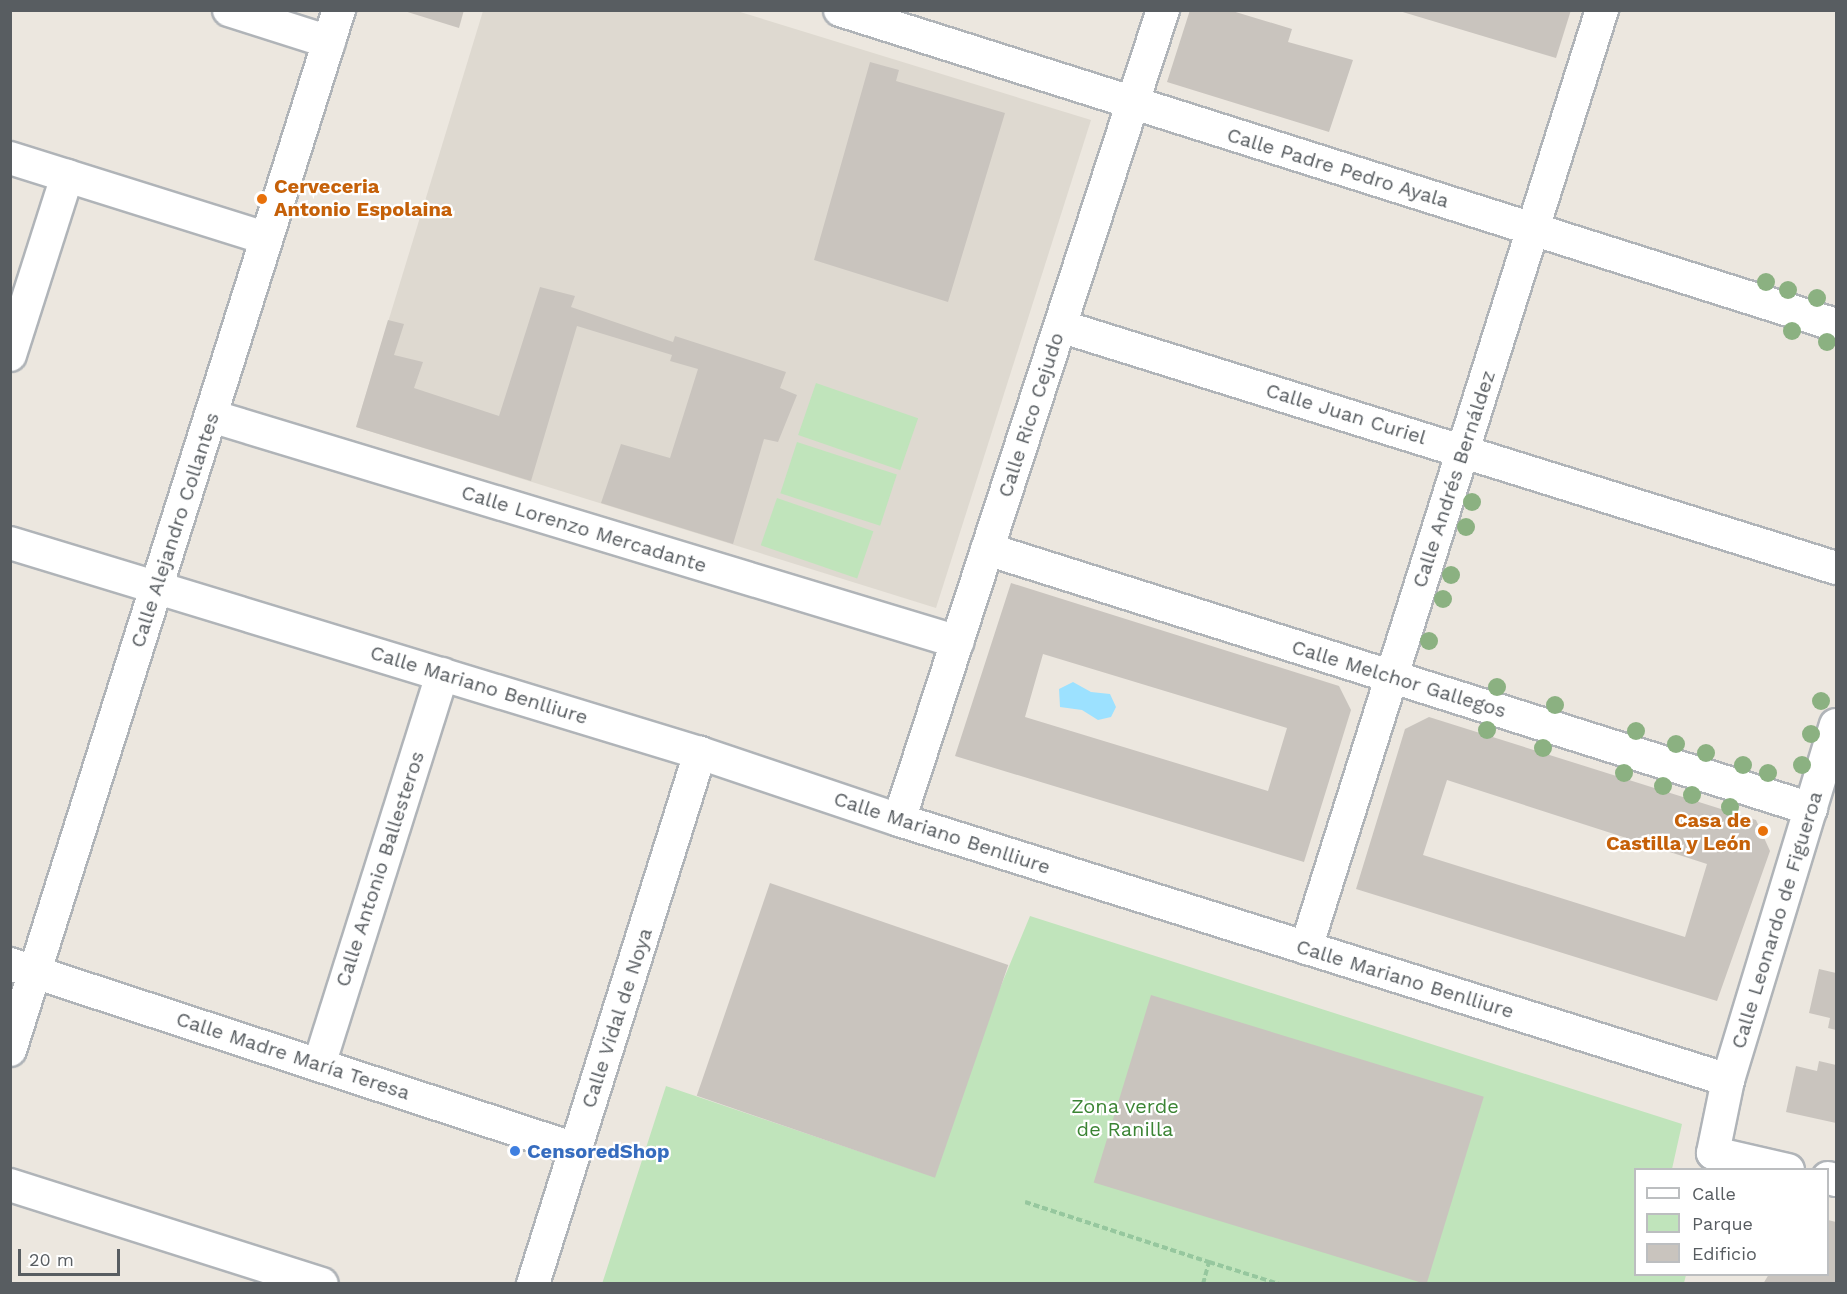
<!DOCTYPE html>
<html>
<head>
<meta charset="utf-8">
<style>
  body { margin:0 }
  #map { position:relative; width:1847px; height:1294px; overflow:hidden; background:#ece7df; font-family:"Work Sans",sans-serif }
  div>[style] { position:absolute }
  .education>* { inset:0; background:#ded9d0 }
  .green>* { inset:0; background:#c0e4bb; transform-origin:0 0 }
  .water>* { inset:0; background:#9ce1ff }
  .building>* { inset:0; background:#c9c4be; transform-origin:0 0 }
  .path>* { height:4px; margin-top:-2px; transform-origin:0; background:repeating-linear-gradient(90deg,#96c79e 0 6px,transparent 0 9px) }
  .roads { filter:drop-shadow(2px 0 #b0b4b8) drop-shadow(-2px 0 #b0b4b8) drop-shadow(0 2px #b0b4b8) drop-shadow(0 -2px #b0b4b8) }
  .minor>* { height:32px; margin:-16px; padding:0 16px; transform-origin:16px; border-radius:16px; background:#fff }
  .trees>* { width:18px; height:18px; margin:-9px; border-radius:50%; background:#8bb181 }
  .dots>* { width:16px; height:16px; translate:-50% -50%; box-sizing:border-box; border:3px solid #fff; border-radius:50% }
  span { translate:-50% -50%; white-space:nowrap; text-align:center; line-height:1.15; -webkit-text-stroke:4.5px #fff; paint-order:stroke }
  .street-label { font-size:20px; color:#585d61 }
  .food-label { font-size:20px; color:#c56008; font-weight:700 }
  .left { translate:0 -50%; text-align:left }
  .right { translate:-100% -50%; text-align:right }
  .park-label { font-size:20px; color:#3b8434 }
  .shop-label { font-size:20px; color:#366cbe; font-weight:700 }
  .frame { position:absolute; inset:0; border:12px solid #585d61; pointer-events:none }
  .legend { position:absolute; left:1634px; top:1168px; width:195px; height:108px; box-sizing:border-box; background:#fff; border:2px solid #bcbec0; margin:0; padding:8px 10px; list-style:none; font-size:18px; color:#585d61 }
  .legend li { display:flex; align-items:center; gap:12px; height:30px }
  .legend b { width:30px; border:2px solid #bcbec0 }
  .scale { position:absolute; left:18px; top:1249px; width:102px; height:27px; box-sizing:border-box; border:3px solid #585d61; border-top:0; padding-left:8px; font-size:18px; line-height:21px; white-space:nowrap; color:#585d61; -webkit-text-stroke:4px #fff; paint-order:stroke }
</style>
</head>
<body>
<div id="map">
  <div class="education">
    <div style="clip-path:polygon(483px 11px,737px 11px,1091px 120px,936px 608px,356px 427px)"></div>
  </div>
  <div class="green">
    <div style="left:816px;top:383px;width:108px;height:55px;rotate:19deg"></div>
    <div style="left:797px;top:442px;width:105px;height:54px;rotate:18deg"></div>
    <div style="left:777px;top:498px;width:102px;height:50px;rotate:19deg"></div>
    <div style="clip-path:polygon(1030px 916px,1682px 1124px,1672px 1169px,1636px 1170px,1636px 1274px,1686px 1275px,1684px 1283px,602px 1284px,666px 1086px,923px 1173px)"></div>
  </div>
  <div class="water">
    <div style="clip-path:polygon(1073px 682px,1091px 692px,1110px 694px,1116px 707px,1111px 717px,1098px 720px,1082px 710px,1060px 707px,1059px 689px)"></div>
  </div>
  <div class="building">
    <div style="clip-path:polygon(401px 10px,464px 10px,459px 28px)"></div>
    <div style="clip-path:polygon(1190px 10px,1229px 10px,1292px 29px,1288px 42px,1353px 60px,1329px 132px,1167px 82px)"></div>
    <div style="clip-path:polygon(1396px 10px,1571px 10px,1556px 58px)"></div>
    <div style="clip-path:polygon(870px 62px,899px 70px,896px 81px,1005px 113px,948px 302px,814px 260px)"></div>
    <div style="clip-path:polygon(540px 287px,575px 296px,571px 307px,673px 342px,675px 336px,786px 372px,780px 388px,797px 395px,778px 442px,764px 439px,733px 544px,601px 503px,621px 444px,670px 458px,698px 369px,670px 361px,672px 355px,577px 326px,531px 481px,356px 427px,388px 320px,404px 324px,394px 355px,423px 362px,414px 388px,499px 416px)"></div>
    <div style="clip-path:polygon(evenodd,1011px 583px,1339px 686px,1351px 710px,1304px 862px,955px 756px,1011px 583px,1043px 654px,1287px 728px,1268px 791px,1025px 717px,1043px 654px)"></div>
    <div style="clip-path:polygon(evenodd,1429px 717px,1756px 820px,1770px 851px,1717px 1001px,1356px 889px,1405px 729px,1429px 717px,1447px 780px,1707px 864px,1685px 937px,1423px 855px,1447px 780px)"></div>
    <div style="left:770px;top:883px;width:252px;height:225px;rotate:19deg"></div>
    <div style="clip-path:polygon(1819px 969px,1836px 973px,1836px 1030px,1828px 1028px,1830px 1018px,1809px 1013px)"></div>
    <div style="left:1151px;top:995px;width:348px;height:196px;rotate:17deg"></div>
    <div style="clip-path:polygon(1819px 1061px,1836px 1065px,1836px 1123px,1786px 1112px,1796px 1066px,1817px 1071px)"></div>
    <div style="clip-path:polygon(1828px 1220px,1836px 1222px,1836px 1284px,1763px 1284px,1769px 1274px,1828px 1274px)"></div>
  </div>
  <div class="path">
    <div style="left:1025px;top:1202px;width:194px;rotate:18.1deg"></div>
    <div style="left:1203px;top:1284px;width:23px;rotate:-75deg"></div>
    <div style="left:1209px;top:1262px;width:73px;rotate:17.4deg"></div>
  </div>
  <div class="roads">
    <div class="minor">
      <div style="left:229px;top:10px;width:105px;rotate:17.7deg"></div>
      <div style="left:840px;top:10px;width:1045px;rotate:17.55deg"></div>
      <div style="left:10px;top:158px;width:268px;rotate:17.4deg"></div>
      <div style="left:1060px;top:326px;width:813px;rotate:17.32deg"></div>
      <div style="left:10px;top:355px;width:188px;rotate:-72.3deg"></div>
      <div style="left:211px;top:416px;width:780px;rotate:16.83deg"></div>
      <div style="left:10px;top:543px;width:721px;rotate:16.93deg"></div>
      <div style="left:700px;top:753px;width:210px;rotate:18.6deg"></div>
      <div style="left:899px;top:820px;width:869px;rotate:17.41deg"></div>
      <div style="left:987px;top:549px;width:864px;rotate:17.51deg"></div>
      <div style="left:899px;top:820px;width:852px;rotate:-71.95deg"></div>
      <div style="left:1306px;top:948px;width:984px;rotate:-72.49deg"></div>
      <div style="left:10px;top:964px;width:595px;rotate:18.13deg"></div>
      <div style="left:10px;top:1050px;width:1091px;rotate:-72.45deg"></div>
      <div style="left:319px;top:1065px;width:410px;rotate:-72.5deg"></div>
      <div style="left:1788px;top:1170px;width:77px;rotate:-167.2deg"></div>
      <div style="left:1713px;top:1153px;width:75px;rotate:-78.4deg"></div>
      <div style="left:1728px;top:1080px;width:371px;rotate:-73.1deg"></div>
      <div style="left:1828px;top:1178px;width:8px;rotate:14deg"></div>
      <div style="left:10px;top:1185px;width:327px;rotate:17.6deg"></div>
      <div style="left:533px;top:1284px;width:557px;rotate:-72.54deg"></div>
    </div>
  </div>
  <div class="trees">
    <div style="left:1766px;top:282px"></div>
    <div style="left:1788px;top:290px"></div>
    <div style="left:1817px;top:298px"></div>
    <div style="left:1792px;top:331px"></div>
    <div style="left:1827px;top:342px"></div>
    <div style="left:1472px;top:502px"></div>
    <div style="left:1466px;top:527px"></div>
    <div style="left:1451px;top:575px"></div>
    <div style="left:1443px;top:599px"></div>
    <div style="left:1429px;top:641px"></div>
    <div style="left:1497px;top:687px"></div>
    <div style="left:1821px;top:701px"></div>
    <div style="left:1555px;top:705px"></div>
    <div style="left:1487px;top:730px"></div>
    <div style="left:1636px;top:731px"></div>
    <div style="left:1811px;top:734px"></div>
    <div style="left:1676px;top:744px"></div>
    <div style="left:1543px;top:748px"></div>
    <div style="left:1706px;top:753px"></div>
    <div style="left:1743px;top:765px"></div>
    <div style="left:1802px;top:765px"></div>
    <div style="left:1624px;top:773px"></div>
    <div style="left:1768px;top:773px"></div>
    <div style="left:1663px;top:786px"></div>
    <div style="left:1692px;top:795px"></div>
    <div style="left:1730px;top:807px"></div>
  </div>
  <div class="dots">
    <div style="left:262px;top:199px;background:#e8710a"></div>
    <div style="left:1763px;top:831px;background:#e8710a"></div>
    <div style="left:515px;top:1151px;background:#3f7fe0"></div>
  </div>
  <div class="street-label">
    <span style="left:1338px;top:168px;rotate:17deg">Calle Padre Pedro Ayala</span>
    <span style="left:1346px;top:414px;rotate:17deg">Calle Juan Curiel</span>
    <span style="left:1031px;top:415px;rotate:-72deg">Calle Rico Cejudo</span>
    <span style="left:1454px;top:479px;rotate:-72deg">Calle Andrés Bernáldez</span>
    <span style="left:584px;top:529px;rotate:17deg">Calle Lorenzo Mercadante</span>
    <span style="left:175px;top:530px;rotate:-72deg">Calle Alejandro Collantes</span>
    <span style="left:1399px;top:679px;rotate:17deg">Calle Melchor Gallegos</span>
    <span style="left:479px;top:685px;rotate:17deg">Calle Mariano Benlliure</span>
    <span style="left:942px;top:833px;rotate:18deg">Calle Mariano Benlliure</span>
    <span style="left:380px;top:869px;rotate:-72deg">Calle Antonio Ballesteros</span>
    <span style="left:1777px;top:920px;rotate:-73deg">Calle Leonardo de Figueroa</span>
    <span style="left:1405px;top:979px;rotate:17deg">Calle Mariano Benlliure</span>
    <span style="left:617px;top:1018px;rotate:-72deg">Calle Vidal de Noya</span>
    <span style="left:293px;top:1056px;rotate:18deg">Calle Madre María Teresa</span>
  </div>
  <div class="food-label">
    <span class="left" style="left:274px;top:198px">Cerveceria<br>Antonio Espolaina</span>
    <span class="right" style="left:1751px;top:832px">Casa de<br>Castilla y León</span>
  </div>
  <div class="park-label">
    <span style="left:1125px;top:1118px">Zona verde<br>de Ranilla</span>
  </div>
  <div class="shop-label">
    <span class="left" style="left:527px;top:1151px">CensoredShop</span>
  </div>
  <div class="frame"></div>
  <ul class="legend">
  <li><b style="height:8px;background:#fff"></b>Calle</li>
  <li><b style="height:16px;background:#c0e4bb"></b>Parque</li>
  <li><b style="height:16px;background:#c9c4be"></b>Edificio</li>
  </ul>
  <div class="scale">20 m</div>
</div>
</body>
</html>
